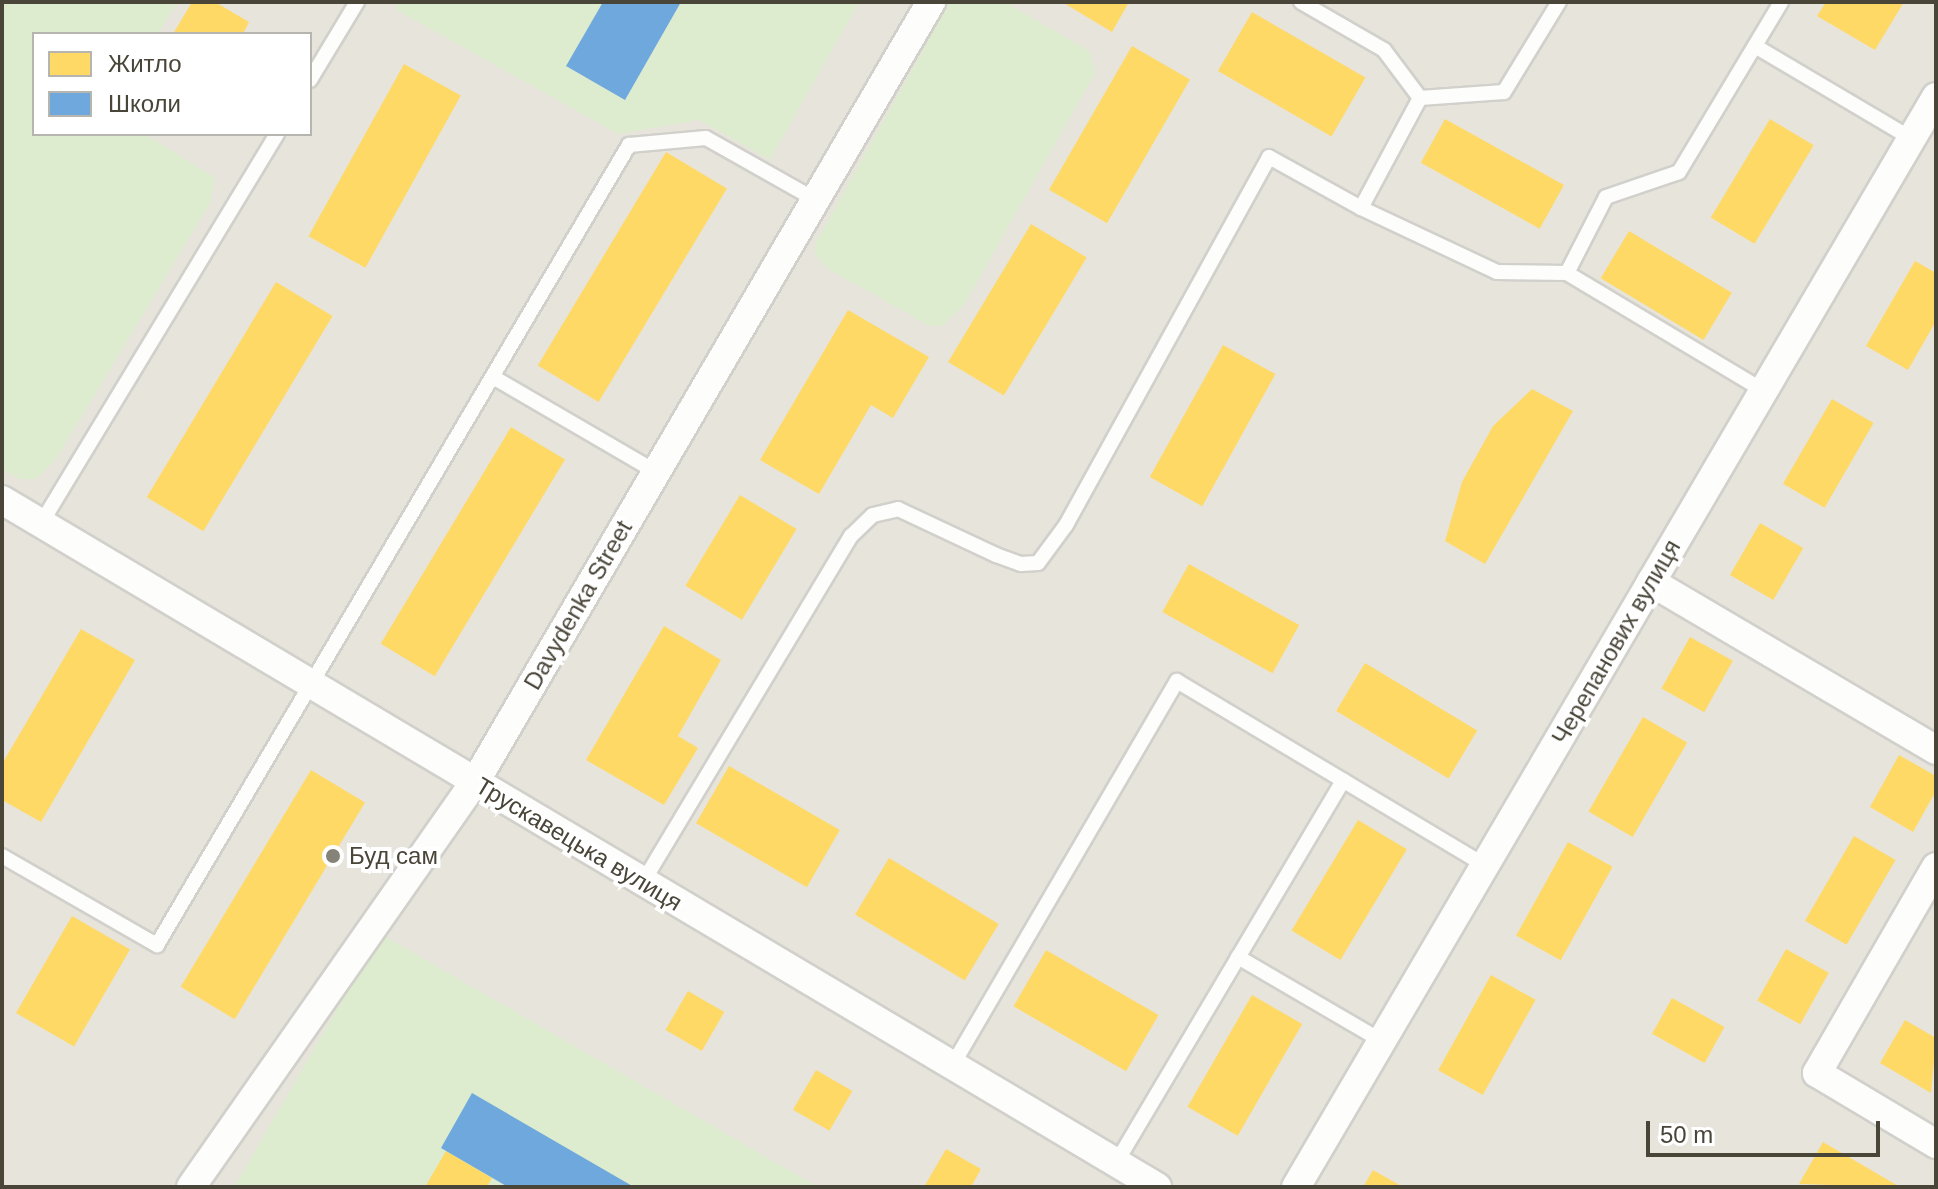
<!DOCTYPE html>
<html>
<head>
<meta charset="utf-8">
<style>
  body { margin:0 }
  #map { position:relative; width:1938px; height:1189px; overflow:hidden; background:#f3f2ee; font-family:Arial,sans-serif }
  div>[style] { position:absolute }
  .residential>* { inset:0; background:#e7e4dc }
  .green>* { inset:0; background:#ddeccf }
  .homes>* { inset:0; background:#ffd966; transform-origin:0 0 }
  .schools>* { inset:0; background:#6fa8dc }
  .roads { filter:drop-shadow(2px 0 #d1d0cb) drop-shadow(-2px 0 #d1d0cb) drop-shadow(0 2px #d1d0cb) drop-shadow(0 -2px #d1d0cb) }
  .service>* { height:14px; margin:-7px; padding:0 7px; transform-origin:7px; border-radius:7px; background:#fdfdfc }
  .minor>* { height:28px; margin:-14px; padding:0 14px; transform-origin:14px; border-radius:14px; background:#fdfdfc }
  .dots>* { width:22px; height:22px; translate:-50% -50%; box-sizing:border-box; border:4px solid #fff; border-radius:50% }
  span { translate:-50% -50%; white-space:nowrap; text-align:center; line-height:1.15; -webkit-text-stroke:8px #fff; paint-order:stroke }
  .street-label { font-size:24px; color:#4a4539 }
  .poi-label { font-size:24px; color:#4a4539 }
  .left { translate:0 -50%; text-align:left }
  .frame { position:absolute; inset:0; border:4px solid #4a4539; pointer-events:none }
  .legend { position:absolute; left:32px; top:32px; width:280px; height:104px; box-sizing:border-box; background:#fff; border:2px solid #b7b5b0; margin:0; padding:10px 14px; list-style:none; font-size:24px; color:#4a4539 }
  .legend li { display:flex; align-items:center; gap:16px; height:40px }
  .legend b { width:40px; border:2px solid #b7b5b0 }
  .scale { position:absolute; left:1646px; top:1121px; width:234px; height:36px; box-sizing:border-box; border:4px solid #4a4539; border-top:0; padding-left:10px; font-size:24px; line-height:28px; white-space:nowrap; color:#4a4539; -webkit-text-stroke:6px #fff; paint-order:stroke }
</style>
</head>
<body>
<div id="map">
  <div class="residential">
    <div style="clip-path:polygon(evenodd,2px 2px,1936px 2px,1936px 1187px,2px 1187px,2px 2px,34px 34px,310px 34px,310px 134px,34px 134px,34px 34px)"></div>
  </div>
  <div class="green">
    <div style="clip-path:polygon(2px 2px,177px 2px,158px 34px,34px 34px,34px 134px,145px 134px,215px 178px,210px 203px,56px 459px,36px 479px,20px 479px,2px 469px)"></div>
    <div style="clip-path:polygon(399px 2px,859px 2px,770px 160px,699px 120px,618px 134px,395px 9px)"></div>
    <div style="clip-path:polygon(950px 2px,1005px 2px,1089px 51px,1095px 73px,964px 305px,943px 326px,928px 325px,828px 269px,815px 254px,816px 242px)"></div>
    <div style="clip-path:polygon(381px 934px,818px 1187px,234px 1187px)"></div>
  </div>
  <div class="homes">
    <div style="clip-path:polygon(192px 2px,215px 2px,249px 22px,243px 34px,173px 34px)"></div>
    <div style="clip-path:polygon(1062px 2px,1129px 2px,1112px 32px)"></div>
    <div style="clip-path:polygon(1826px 2px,1904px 2px,1875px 50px,1817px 16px)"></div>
    <div style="left:1252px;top:12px;width:131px;height:68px;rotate:30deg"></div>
    <div style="left:1132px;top:46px;width:67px;height:166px;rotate:30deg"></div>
    <div style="left:404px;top:64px;width:65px;height:197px;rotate:29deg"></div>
    <div style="left:1445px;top:119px;width:136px;height:50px;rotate:29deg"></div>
    <div style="left:1770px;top:119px;width:51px;height:115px;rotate:31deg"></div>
    <div style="left:666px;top:152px;width:71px;height:249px;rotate:31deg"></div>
    <div style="left:1031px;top:224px;width:65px;height:161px;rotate:31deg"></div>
    <div style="left:1629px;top:231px;width:120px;height:55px;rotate:31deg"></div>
    <div style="clip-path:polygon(1915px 261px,1936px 273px,1936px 321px,1908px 370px,1866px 346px)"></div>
    <div style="left:276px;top:282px;width:66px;height:251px;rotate:31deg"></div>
    <div style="clip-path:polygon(848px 310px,929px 357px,893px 418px,871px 405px,819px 494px,760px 460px)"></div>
    <div style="left:1223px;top:345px;width:60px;height:151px;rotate:29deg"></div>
    <div style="clip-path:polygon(1532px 389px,1573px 411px,1485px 564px,1445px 541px,1462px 482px,1493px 426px)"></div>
    <div style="left:1832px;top:399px;width:48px;height:98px;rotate:30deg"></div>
    <div style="left:511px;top:427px;width:63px;height:253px;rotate:31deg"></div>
    <div style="left:740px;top:495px;width:66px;height:106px;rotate:31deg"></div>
    <div style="left:1760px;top:523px;width:50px;height:60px;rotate:30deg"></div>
    <div style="left:1189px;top:564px;width:126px;height:55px;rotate:29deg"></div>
    <div style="clip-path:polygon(664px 626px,721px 660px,678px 736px,698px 748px,664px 805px,586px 760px)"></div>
    <div style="clip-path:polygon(81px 629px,135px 660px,41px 822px,2px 800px,2px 764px)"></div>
    <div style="left:1690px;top:637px;width:49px;height:59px;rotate:29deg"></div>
    <div style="left:1365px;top:663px;width:131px;height:56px;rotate:31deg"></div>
    <div style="left:1643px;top:717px;width:51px;height:109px;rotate:30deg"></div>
    <div style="clip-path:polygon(1899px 755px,1936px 776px,1936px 791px,1913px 832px,1870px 807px)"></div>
    <div style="left:729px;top:766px;width:128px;height:66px;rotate:30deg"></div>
    <div style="left:311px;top:770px;width:63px;height:253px;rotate:31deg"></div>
    <div style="left:1358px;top:820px;width:57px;height:129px;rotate:31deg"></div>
    <div style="left:1854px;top:836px;width:48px;height:98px;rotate:30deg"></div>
    <div style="left:1568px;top:842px;width:51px;height:107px;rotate:29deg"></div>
    <div style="left:889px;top:858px;width:128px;height:66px;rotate:31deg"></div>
    <div style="left:72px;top:916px;width:67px;height:112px;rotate:30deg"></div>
    <div style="left:1786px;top:949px;width:49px;height:59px;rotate:29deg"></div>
    <div style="left:1046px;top:950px;width:130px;height:65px;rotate:30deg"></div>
    <div style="left:1491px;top:975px;width:51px;height:109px;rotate:29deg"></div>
    <div style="left:688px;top:991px;width:42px;height:45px;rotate:30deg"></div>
    <div style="left:1252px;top:995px;width:58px;height:129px;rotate:30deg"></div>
    <div style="left:1672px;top:998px;width:60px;height:41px;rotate:29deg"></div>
    <div style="clip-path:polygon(1905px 1020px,1936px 1038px,1931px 1093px,1880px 1063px)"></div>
    <div style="left:816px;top:1070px;width:42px;height:46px;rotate:30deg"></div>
    <div style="clip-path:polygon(1823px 1142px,1900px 1187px,1799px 1184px)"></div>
    <div style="clip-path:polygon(946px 1149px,981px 1169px,971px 1187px,924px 1187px)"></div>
    <div style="clip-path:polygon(446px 1151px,492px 1178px,487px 1187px,425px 1187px)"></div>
    <div style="clip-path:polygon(1373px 1170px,1403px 1187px,1363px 1187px)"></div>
  </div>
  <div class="schools">
    <div style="clip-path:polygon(603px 2px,681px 2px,625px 100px,566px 66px)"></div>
    <div style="clip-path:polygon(472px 1093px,634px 1187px,508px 1187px,441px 1148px)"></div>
  </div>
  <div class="roads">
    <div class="service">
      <div style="left:1301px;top:2px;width:96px;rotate:30deg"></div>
      <div style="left:1384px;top:50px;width:60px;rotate:53.1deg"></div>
      <div style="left:1755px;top:46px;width:182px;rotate:30.6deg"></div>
      <div style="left:310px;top:80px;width:91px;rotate:-58.9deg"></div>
      <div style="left:1361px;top:208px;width:150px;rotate:25.2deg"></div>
      <div style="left:1497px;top:272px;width:70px;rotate:0.8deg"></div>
      <div style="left:1567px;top:273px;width:230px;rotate:30.9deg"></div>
      <div style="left:1567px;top:273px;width:85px;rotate:-62.8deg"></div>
      <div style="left:1606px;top:197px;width:77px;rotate:-18.9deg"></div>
      <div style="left:1679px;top:172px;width:198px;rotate:-59deg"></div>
      <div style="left:493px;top:377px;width:189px;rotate:30.2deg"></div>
      <div style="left:42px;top:522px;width:454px;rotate:-58.8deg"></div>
      <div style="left:2px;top:856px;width:179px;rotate:29.9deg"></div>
      <div style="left:157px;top:945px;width:929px;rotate:-59.46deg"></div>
      <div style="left:629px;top:145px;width:77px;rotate:-5.2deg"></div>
      <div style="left:706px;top:138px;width:126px;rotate:29.4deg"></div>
      <div style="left:643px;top:882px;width:404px;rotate:-59deg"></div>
      <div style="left:851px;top:536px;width:30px;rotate:-44deg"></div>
      <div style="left:873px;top:515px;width:26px;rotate:-13deg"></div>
      <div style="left:898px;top:509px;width:108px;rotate:25.1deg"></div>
      <div style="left:996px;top:555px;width:27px;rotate:20deg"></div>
      <div style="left:1021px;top:564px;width:17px;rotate:-3deg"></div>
      <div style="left:1038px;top:563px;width:47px;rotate:-53.6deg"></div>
      <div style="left:1066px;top:525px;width:420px;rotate:-61.1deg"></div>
      <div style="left:1269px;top:157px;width:105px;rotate:29deg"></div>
      <div style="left:1361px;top:208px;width:125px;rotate:-61.8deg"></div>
      <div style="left:1420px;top:98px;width:84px;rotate:-4.1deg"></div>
      <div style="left:1504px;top:92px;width:105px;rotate:-58.6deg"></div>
      <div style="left:1238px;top:957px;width:167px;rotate:30.3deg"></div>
      <div style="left:952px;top:1066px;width:446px;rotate:-59.7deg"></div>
      <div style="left:1177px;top:681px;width:359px;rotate:30.9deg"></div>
      <div style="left:1116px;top:1163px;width:445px;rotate:-59.3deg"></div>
    </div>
    <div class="minor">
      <div style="left:2px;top:500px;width:1344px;rotate:30.74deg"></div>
      <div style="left:1651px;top:582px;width:331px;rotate:30.5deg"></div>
      <div style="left:1936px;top:867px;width:238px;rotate:120deg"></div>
      <div style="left:1817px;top:1073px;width:139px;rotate:30.8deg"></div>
      <div style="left:191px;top:1187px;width:495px;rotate:-55deg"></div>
      <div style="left:475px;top:782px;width:904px;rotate:-59.69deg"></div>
      <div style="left:1296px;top:1187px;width:1264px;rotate:-59.58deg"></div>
    </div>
  </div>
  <div class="dots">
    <div style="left:333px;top:856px;background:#858278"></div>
  </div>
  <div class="street-label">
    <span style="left:578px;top:605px;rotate:-60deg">Davydenka Street</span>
    <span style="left:1616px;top:642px;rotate:-60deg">Черепанових вулиця</span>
    <span style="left:579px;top:844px;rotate:31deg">Трускавецька вулиця</span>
  </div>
  <div class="poi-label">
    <span class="left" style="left:349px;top:856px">Буд сам</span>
  </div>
  <div class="frame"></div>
  <ul class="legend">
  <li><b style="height:22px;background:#ffd966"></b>Житло</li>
  <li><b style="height:22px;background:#6fa8dc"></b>Школи</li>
  </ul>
  <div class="scale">50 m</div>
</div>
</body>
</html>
